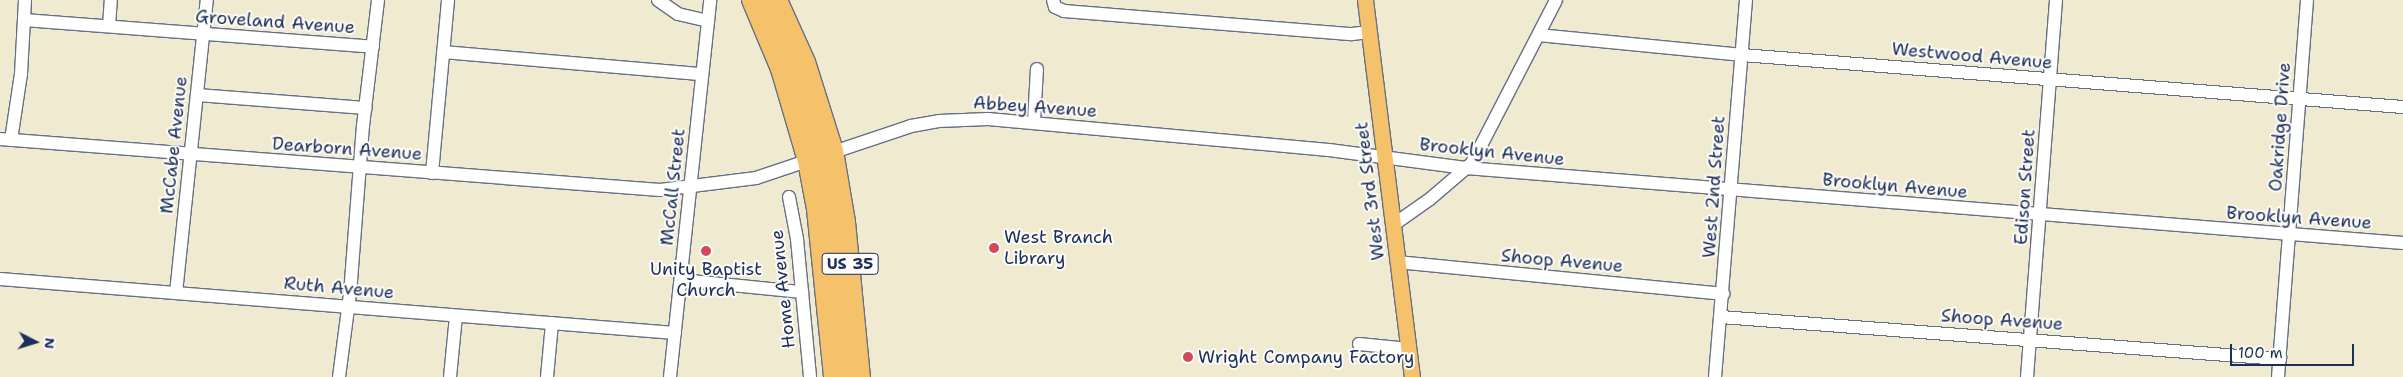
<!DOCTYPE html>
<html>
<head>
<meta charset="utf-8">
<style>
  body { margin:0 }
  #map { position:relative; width:2403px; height:377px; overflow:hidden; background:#efead0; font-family:"Shantell Sans",sans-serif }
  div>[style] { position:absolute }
  .roads { filter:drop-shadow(1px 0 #657086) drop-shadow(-1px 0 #657086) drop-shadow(0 1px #657086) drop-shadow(0 -1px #657086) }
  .minor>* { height:12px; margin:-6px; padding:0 6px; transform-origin:6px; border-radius:6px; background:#fff }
  .major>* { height:15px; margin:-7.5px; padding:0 7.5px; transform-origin:7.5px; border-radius:7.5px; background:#f6c16b }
  .highway>* { height:18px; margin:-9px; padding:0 9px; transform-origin:9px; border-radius:9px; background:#f6c16b }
  .dots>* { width:14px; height:14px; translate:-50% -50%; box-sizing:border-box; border:2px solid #fdfcf7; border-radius:50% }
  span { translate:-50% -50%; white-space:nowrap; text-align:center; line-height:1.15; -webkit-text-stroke:4px #fdfcf7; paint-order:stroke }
  .shield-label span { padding:1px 4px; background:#fdfcf7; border:1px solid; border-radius:4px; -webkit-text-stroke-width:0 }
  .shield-label { font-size:16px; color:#1b2f5e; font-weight:700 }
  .street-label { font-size:18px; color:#1b2f5e }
  .poi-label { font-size:18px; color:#1b2f5e }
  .left { translate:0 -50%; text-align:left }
  .north { position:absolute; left:10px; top:317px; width:50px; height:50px; -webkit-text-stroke:4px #fdfcf7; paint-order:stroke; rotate:95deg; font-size:14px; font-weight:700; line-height:20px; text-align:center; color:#1b2f5e }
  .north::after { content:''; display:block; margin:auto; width:18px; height:22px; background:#1b2f5e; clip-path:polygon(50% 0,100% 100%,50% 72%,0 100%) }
  .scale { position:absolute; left:2230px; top:344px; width:124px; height:22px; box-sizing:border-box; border:2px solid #1b2f5e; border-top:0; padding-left:6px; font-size:15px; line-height:18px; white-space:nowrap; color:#1b2f5e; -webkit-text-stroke:4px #fdfcf7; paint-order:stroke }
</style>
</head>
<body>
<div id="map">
  <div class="roads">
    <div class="minor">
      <div style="left:658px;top:0;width:24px;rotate:35deg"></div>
      <div style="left:678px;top:14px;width:31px;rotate:13deg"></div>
      <div style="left:1053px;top:0;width:7px;rotate:74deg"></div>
      <div style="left:1055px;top:7px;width:10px;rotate:24deg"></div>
      <div style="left:1064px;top:11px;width:289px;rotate:4.6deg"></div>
      <div style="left:1352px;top:34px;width:17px;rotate:-7deg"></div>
      <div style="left:24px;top:20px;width:350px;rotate:4.4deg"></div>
      <div style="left:109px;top:26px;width:26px;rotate:-86deg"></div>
      <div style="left:1539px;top:35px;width:204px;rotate:5.6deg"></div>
      <div style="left:1742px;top:55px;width:663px;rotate:4.5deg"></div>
      <div style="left:443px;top:52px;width:260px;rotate:4.9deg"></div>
      <div style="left:197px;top:95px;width:169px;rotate:4.4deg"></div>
      <div style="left:1034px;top:122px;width:53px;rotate:-86.8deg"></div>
      <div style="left:0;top:139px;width:662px;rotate:4.42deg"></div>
      <div style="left:660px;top:190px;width:97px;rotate:-7.1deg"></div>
      <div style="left:756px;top:178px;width:163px;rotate:-18.5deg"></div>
      <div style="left:911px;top:126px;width:28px;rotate:-10deg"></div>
      <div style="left:939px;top:121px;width:49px;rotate:-2.3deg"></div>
      <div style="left:988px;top:119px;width:342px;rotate:5.2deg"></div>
      <div style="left:1329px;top:150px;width:138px;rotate:7.5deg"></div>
      <div style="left:1466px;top:168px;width:940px;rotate:4.58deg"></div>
      <div style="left:11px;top:140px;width:67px;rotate:-81.4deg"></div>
      <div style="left:21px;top:74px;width:74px;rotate:-86.9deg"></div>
      <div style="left:432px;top:173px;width:174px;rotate:-84.7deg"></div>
      <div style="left:789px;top:197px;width:43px;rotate:79.2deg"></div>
      <div style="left:797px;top:239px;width:139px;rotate:84.6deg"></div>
      <div style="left:1393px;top:225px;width:45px;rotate:-35.1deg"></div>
      <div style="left:1430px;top:199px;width:55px;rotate:-40.6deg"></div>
      <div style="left:1472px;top:163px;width:183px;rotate:-62.7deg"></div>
      <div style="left:1398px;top:262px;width:327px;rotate:5.6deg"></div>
      <div style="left:0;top:279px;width:677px;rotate:4.57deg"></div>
      <div style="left:681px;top:280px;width:122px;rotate:5.7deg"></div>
      <div style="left:176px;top:293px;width:295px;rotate:-84deg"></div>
      <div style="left:1721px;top:317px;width:561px;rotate:4.3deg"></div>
      <div style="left:1359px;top:344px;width:50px;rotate:5.7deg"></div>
      <div style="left:339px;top:377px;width:84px;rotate:-82.5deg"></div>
      <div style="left:350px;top:294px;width:169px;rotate:-85.6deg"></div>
      <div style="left:363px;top:126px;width:127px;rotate:-83.2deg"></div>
      <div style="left:450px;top:377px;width:61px;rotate:-84.4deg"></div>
      <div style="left:547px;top:377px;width:54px;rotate:-84.7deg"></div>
      <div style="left:670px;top:377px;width:379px;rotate:-83.9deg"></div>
      <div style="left:1715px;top:377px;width:378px;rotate:-85.3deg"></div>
      <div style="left:2027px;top:377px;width:378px;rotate:-85.6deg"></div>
      <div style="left:2278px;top:377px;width:378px;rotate:-85.6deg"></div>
    </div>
    <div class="major">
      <div style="left:1365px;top:0;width:380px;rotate:82.9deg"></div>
    </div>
    <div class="highway">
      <div style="left:751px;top:0;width:75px;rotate:67.2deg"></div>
      <div style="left:780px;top:69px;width:96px;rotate:73.6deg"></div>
      <div style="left:807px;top:161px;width:49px;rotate:79.4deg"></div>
      <div style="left:816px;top:209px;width:169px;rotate:84.2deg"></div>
      <div style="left:763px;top:0;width:49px;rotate:63.4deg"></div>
      <div style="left:785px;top:44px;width:82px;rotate:70deg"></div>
      <div style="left:813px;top:121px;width:87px;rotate:80.1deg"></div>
      <div style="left:828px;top:207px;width:171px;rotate:84deg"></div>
      <div style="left:778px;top:0;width:68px;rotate:65.7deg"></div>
      <div style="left:806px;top:62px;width:93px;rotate:72.5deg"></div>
      <div style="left:834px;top:151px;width:72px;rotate:80.4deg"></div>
      <div style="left:846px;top:222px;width:156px;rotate:84.5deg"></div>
    </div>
  </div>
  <div class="dots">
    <div style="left:994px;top:248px;background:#d1495b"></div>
    <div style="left:706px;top:251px;background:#d1495b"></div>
    <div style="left:1188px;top:357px;background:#d1495b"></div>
  </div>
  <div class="shield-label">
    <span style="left:850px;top:264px">US 35</span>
  </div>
  <div class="street-label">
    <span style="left:275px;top:22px;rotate:4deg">Groveland Avenue</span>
    <span style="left:1972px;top:56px;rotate:5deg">Westwood Avenue</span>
    <span style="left:1035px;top:107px;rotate:4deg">Abbey Avenue</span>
    <span style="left:2280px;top:127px;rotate:-86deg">Oakridge Drive</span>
    <span style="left:174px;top:145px;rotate:-84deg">McCabe Avenue</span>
    <span style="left:347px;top:149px;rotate:4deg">Dearborn Avenue</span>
    <span style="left:1492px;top:152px;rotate:6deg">Brooklyn Avenue</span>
    <span style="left:1895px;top:186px;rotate:5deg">Brooklyn Avenue</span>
    <span style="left:673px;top:187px;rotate:-84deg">McCall Street</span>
    <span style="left:1714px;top:187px;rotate:-86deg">West 2nd Street</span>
    <span style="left:2025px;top:187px;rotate:-86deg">Edison Street</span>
    <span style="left:1370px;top:191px;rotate:-97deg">West 3rd Street</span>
    <span style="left:2299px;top:218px;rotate:4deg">Brooklyn Avenue</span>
    <span style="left:1562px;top:261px;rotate:5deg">Shoop Avenue</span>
    <span style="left:339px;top:288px;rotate:5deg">Ruth Avenue</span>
    <span style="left:783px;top:289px;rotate:-96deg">Home Avenue</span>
    <span style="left:2002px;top:320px;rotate:4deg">Shoop Avenue</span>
  </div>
  <div class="poi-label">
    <span class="left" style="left:1004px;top:248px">West Branch<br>Library</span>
    <span style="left:706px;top:280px">Unity Baptist<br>Church</span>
    <span class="left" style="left:1198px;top:357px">Wright Company Factory</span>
  </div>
  <div class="north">N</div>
  <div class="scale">100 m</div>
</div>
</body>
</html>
